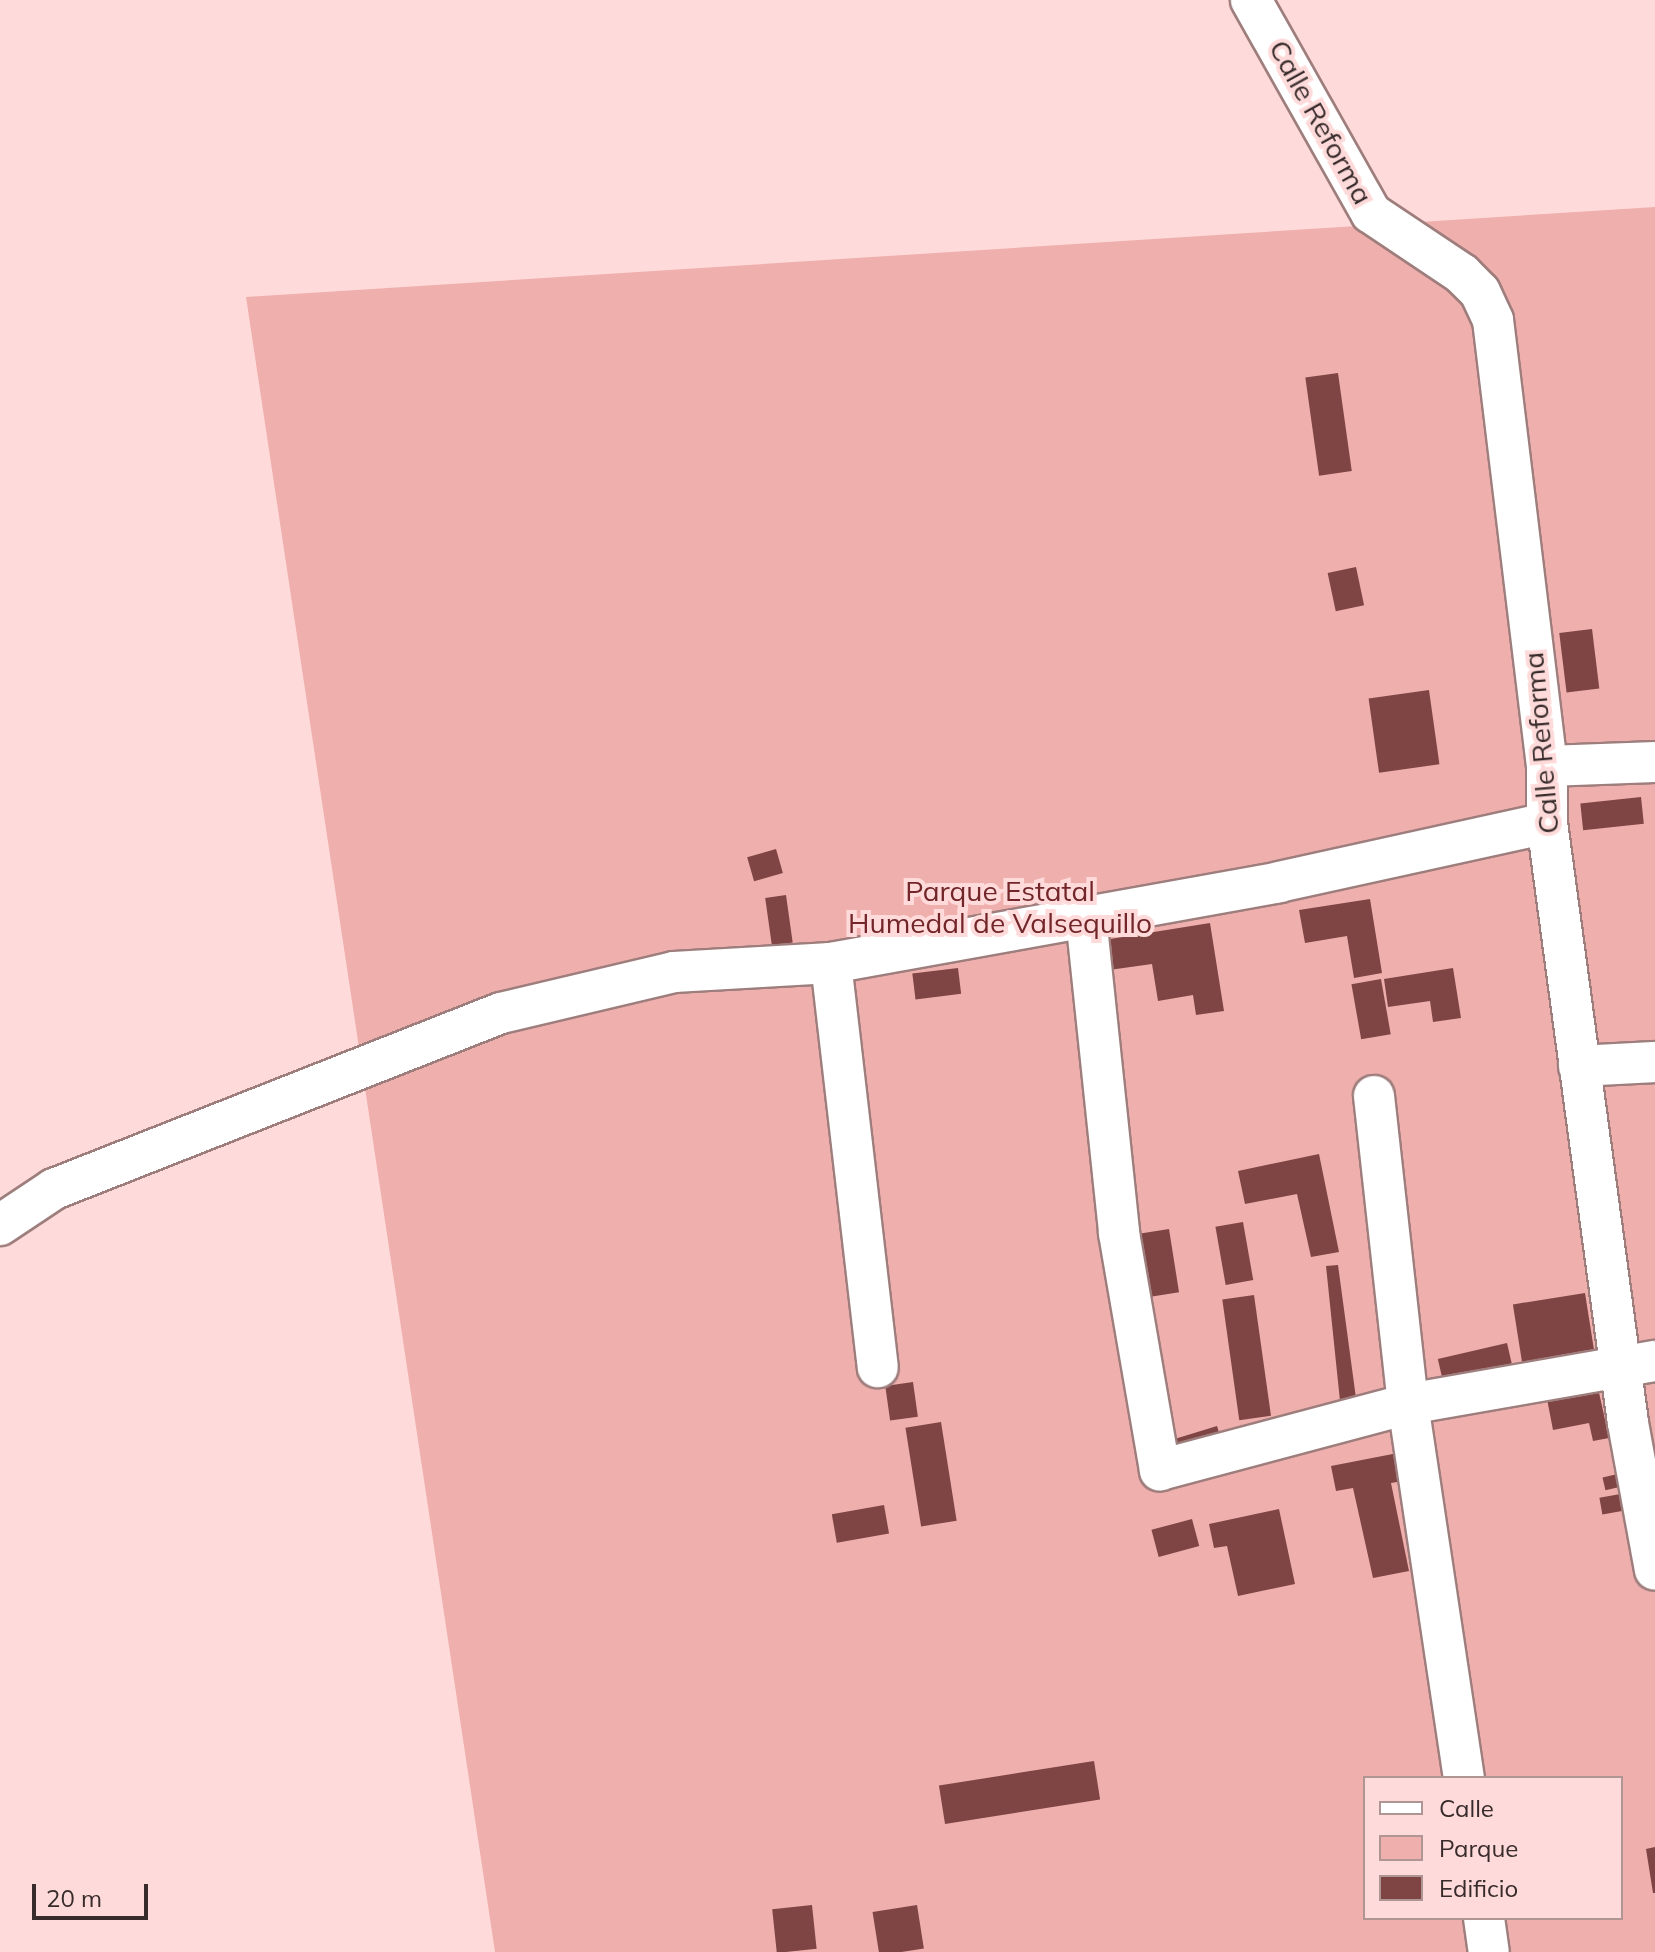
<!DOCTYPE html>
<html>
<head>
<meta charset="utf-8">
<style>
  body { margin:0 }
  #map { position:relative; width:1655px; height:1952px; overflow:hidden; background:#fedbda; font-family:Mulish,sans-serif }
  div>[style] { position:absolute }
  .green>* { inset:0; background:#efafad }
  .building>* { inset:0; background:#7e4544; transform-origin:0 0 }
  .roads { filter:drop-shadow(2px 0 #9e7e7d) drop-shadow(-2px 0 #9e7e7d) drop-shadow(0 2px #9e7e7d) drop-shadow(0 -2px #9e7e7d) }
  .street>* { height:40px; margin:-20px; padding:0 20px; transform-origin:20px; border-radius:20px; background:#fff }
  span { translate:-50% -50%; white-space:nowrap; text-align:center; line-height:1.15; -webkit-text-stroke:8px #fedbda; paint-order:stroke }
  .street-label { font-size:28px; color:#382b2b }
  .park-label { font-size:28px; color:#73262a }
  .legend { position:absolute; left:1363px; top:1776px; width:260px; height:144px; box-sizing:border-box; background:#fedbda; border:2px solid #af9594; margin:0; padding:10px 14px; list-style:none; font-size:24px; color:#382b2b }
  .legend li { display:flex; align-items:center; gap:16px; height:40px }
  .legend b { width:40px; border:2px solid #af9594 }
  .scale { position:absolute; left:32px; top:1884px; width:116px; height:36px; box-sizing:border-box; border:4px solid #382b2b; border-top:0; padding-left:10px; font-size:24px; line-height:28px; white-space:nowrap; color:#382b2b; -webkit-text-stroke:6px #fedbda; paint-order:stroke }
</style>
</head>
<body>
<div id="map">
  <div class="green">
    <div style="clip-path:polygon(evenodd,1655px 207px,1655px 1952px,495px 1952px,246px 297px,1655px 207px,1365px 1778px,1621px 1778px,1621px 1918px,1365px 1918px,1365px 1778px)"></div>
  </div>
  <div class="building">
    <div style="left:1338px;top:373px;width:99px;height:33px;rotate:82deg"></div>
    <div style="left:1356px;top:567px;width:39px;height:29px;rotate:78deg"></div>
    <div style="left:1592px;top:629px;width:60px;height:33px;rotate:83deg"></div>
    <div style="left:1429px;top:690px;width:75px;height:61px;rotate:82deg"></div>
    <div style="left:1641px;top:797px;width:27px;height:61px;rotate:84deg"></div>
    <div style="left:776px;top:849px;width:25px;height:30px;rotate:74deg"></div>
    <div style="left:786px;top:895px;width:48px;height:21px;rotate:82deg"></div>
    <div style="clip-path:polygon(1370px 899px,1382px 973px,1354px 978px,1347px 936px,1305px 943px,1299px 910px)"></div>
    <div style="clip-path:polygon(1210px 923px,1224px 1011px,1196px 1015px,1193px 995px,1158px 1001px,1152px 964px,1109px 970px,1104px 940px)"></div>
    <div style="left:958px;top:968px;width:26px;height:46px;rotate:83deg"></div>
    <div style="clip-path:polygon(1453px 968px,1461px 1018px,1433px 1022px,1430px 1001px,1388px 1007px,1384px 979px)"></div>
    <div style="left:1381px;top:979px;width:56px;height:30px;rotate:80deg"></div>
    <div style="clip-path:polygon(1319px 1154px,1339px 1252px,1311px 1257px,1297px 1194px,1245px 1204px,1238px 1171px)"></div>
    <div style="left:1243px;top:1222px;width:59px;height:28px;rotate:80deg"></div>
    <div style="left:1169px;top:1229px;width:64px;height:48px;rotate:81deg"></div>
    <div style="clip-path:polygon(1338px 1265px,1358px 1413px,1268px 1422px,1340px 1401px,1326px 1266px)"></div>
    <div style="left:1585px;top:1293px;width:62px;height:73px;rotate:81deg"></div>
    <div style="left:1254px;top:1295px;width:122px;height:32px;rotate:82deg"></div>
    <div style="left:1507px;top:1343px;width:28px;height:71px;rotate:77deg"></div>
    <div style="left:913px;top:1382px;width:35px;height:28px;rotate:82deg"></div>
    <div style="clip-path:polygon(1598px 1388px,1609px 1438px,1593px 1441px,1589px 1423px,1553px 1430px,1547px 1399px)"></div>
    <div style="left:941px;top:1422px;width:100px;height:36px;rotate:81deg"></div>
    <div style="left:1217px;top:1426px;width:17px;height:46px;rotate:73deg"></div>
    <div style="clip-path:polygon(1403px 1452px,1409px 1480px,1391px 1483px,1409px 1571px,1373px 1578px,1353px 1488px,1336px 1491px,1331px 1466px)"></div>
    <div style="left:1622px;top:1473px;width:13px;height:20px;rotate:77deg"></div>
    <div style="left:1626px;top:1493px;width:17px;height:27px;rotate:80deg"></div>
    <div style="left:884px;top:1505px;width:29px;height:53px;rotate:80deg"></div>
    <div style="clip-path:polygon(1279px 1509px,1295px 1584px,1238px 1596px,1227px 1546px,1214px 1548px,1209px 1524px)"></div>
    <div style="left:1192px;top:1519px;width:28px;height:42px;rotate:75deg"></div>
    <div style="left:1094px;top:1761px;width:39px;height:157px;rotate:81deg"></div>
    <div style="clip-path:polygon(1655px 1847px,1655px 1893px,1653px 1893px,1646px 1849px)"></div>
    <div style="left:812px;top:1905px;width:44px;height:40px;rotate:84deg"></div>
    <div style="left:917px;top:1905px;width:44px;height:45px;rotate:81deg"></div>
  </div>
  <div class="roads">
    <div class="street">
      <div style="left:1251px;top:0;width:244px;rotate:60.6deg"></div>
      <div style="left:1371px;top:213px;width:110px;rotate:33.8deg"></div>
      <div style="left:1462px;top:274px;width:25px;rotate:45deg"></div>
      <div style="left:1480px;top:292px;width:31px;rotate:65deg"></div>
      <div style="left:1493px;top:320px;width:449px;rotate:83.1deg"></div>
      <div style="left:1547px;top:766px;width:57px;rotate:90deg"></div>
      <div style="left:1547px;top:823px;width:605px;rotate:82.31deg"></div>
      <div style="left:1628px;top:1423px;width:149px;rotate:79.6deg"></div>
      <div style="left:1547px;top:766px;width:108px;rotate:-2.1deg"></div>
      <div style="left:1086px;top:917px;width:318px;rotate:84deg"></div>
      <div style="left:1119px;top:1233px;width:241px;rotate:80.2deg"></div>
      <div style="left:1160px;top:1470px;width:257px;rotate:-14.9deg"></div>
      <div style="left:1408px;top:1404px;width:251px;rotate:-9.9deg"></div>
      <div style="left:831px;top:963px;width:407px;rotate:83.4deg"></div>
      <div style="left:1579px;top:1066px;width:76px;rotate:-3deg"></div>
      <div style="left:1374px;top:1096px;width:310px;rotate:83.7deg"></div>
      <div style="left:1408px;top:1404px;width:378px;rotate:81.5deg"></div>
      <div style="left:0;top:1225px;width:65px;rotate:-33.7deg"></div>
      <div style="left:54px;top:1189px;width:480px;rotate:-21.5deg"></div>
      <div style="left:501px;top:1013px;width:178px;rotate:-13.3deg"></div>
      <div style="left:674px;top:972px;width:157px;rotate:-3.3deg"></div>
      <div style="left:831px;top:963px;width:455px;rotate:-10.2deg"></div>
      <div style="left:1279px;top:882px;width:274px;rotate:-12.4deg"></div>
      <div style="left:1484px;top:1918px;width:34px;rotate:82deg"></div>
    </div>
  </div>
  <div class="street-label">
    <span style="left:1321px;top:122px;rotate:61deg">Calle Reforma</span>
    <span style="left:1541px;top:743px;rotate:-95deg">Calle Reforma</span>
  </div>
  <div class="park-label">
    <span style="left:1000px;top:907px">Parque Estatal<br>Humedal de Valsequillo</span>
  </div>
  <ul class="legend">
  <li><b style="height:10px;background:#fff"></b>Calle</li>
  <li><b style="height:22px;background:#efafad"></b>Parque</li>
  <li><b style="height:22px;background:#7e4544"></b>Edificio</li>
  </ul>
  <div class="scale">20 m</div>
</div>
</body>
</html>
